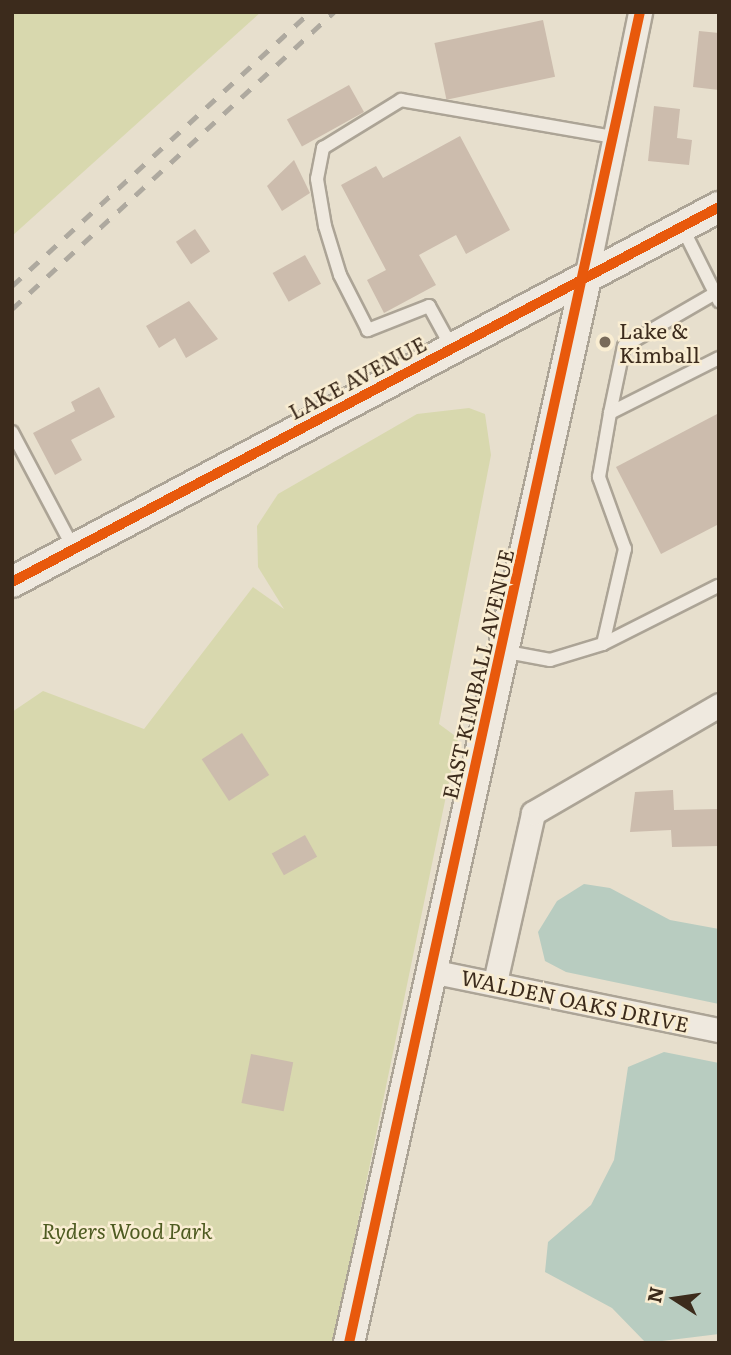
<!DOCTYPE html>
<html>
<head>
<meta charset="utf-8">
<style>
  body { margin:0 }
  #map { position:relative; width:731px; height:1355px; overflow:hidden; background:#e7dfcd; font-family:Literata,serif }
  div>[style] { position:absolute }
  .green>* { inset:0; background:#d8d8ae }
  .water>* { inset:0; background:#b8ccc0 }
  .building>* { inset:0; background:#ccbcad; transform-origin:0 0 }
  .roads { filter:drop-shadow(2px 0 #aca496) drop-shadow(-2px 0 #aca496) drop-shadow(0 2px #aca496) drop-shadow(0 -2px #aca496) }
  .service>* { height:12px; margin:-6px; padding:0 6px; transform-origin:6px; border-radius:6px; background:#efe9df }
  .minor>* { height:23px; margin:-11.5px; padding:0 11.5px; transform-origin:11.5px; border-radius:11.5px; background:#efe9df }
  .tertiary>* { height:30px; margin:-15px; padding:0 15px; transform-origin:15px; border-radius:15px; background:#efe9df }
  .rail>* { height:5px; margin-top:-2.5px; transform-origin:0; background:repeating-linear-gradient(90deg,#aea99f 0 12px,transparent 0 24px) }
  .cycleway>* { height:10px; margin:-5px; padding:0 5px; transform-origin:5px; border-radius:5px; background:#e8590c }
  .dots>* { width:19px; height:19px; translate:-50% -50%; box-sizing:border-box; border:4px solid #f9edd2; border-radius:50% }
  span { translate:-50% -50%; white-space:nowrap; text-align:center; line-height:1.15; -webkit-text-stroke:5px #f9edd2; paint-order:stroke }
  .poi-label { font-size:21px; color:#3c2b1c }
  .left { translate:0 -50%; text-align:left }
  .street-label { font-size:21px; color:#3c2b1c }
  .park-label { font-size:21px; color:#4e5b21; font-style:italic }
  .frame { position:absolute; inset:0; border:14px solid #3c2b1c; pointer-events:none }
  .north { position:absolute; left:640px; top:1264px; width:70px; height:70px; -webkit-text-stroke:5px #f9edd2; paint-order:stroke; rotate:282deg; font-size:19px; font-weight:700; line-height:28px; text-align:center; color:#3c2b1c }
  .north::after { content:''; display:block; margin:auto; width:24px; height:32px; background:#3c2b1c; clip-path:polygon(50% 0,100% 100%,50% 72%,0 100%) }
</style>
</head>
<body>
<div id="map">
  <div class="green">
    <div style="clip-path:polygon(12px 12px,261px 12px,12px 236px)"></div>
    <div style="clip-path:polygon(469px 408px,485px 414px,491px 455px,439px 724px,458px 738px,333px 1343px,12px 1343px,12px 712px,43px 691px,144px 729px,253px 587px,284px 609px,258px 567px,257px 526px,278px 494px,417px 414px)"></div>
  </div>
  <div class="water">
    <div style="clip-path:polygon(584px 884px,610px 888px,670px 920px,719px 929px,719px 1004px,566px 972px,545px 961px,538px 932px,557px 901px)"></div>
    <div style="clip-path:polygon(664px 1052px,719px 1063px,719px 1334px,646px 1343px,612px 1308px,545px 1272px,548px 1242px,591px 1205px,614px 1160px,628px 1067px)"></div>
  </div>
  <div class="building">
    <div style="left:543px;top:20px;width:58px;height:111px;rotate:78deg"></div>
    <div style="clip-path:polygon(699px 31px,719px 33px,719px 90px,693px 87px)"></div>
    <div style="left:349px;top:85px;width:31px;height:71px;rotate:61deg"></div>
    <div style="clip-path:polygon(654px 106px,680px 109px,677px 138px,692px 140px,689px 165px,648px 161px)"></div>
    <div style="clip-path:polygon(460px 136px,510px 230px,466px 254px,456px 235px,419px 255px,436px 285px,384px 313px,367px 280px,386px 270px,341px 185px,376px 166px,383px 178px)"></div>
    <div style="clip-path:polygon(294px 160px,310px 193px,282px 211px,267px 186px)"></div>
    <div style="left:195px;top:229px;width:27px;height:23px;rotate:56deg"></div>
    <div style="left:305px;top:255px;width:33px;height:37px;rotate:61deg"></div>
    <div style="clip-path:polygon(189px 301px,218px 339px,186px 358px,175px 338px,159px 348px,146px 326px)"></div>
    <div style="clip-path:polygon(99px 387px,115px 417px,71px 440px,82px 460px,55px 475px,33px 433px,75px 411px,71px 402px)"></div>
    <div style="clip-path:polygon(719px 413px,719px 524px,661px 554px,616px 467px)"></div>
    <div style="left:242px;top:733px;width:50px;height:48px;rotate:57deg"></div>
    <div style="clip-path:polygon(673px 790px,674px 810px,718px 809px,719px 846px,672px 847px,671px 830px,630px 832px,635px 792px)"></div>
    <div style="left:305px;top:835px;width:25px;height:38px;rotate:61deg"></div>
    <div style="left:251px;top:1054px;width:43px;height:50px;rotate:11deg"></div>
  </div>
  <div class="roads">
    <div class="service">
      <div style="left:682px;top:227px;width:83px;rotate:63.4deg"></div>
      <div style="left:452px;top:348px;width:48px;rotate:-118.7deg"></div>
      <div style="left:429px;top:306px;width:66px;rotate:158.5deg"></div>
      <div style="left:368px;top:330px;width:62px;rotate:-117deg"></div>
      <div style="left:340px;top:275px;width:51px;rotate:-107deg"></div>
      <div style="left:325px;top:226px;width:48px;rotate:-99.7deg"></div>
      <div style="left:317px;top:179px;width:32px;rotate:-79deg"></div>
      <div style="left:323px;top:148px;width:92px;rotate:-31.6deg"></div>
      <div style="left:401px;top:100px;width:216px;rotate:9.9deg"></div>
      <div style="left:610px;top:413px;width:68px;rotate:-78.2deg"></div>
      <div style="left:624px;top:346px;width:110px;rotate:-30.1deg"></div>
      <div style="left:12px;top:432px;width:132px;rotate:62.1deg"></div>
      <div style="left:603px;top:644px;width:129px;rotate:-26.8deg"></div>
      <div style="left:502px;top:651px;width:49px;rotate:10.6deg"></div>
      <div style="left:550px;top:660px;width:55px;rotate:-16.8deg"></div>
      <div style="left:603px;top:644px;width:98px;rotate:-77deg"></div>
      <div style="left:625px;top:549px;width:77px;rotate:-109.9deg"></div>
      <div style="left:599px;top:477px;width:65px;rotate:-80.2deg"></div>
      <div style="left:610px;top:413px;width:122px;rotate:-26.8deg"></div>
    </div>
    <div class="minor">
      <div style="left:586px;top:278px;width:271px;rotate:-78.5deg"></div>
      <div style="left:431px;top:971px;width:294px;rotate:11.6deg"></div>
      <div style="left:495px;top:982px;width:173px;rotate:-77.3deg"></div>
      <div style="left:533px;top:813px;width:215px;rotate:-30.1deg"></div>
    </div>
    <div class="tertiary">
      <div style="left:12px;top:582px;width:800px;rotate:-27.94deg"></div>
      <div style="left:349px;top:1343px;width:1091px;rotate:-77.45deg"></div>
    </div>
  </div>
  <div class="rail">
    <div style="left:12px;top:286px;width:405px;rotate:-42.6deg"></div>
    <div style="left:12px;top:309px;width:438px;rotate:-42.7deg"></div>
  </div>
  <div class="cycleway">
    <div style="left:12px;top:582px;width:800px;rotate:-27.94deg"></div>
    <div style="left:349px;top:1343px;width:1362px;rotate:-77.67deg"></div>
  </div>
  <div class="dots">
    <div style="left:605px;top:342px;background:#786a5a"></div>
  </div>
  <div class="poi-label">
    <span class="left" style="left:619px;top:342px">Lake &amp;<br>Kimball</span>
  </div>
  <div class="street-label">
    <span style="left:357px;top:377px;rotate:-28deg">LAKE AVENUE</span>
    <span style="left:477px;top:674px;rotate:-77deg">EAST KIMBALL AVENUE</span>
    <span style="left:575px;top:1000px;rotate:12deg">WALDEN OAKS DRIVE</span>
  </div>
  <div class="park-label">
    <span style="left:127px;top:1230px">Ryders Wood Park</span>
  </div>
  <div class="frame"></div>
  <div class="north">N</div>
</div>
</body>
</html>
